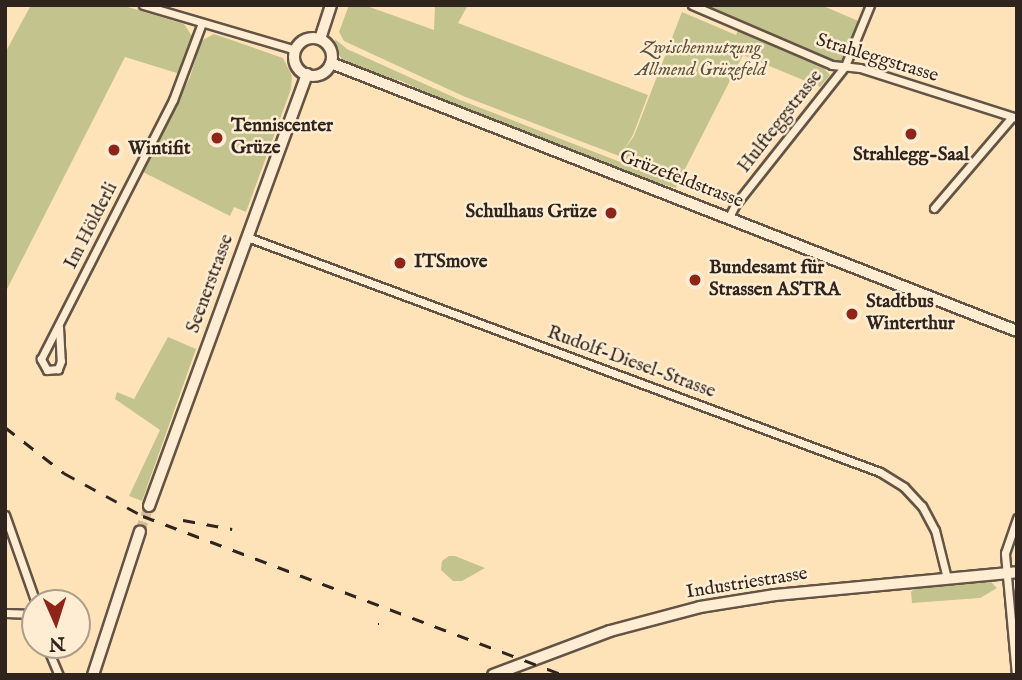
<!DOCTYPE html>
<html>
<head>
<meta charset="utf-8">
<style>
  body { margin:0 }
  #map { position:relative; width:1022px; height:680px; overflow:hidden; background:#fee3b9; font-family:"IM FELL English",serif }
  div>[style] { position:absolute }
  .green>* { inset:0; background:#c3c38d }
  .secondary-tunnel>* { height:10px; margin-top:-5px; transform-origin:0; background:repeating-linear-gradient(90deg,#d5bd9a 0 10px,transparent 0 15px) }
  .roads { filter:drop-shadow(2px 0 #645445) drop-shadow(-2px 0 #645445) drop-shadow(0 2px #645445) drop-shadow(0 -2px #645445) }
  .street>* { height:7px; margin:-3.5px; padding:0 3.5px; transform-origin:3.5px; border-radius:3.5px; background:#feedd2 }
  .secondary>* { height:10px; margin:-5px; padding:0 5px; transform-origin:5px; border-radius:5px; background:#feedd2 }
  .secondary>.ring { margin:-5px; padding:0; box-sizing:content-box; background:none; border:10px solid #feedd2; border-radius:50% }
  .rail>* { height:2.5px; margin-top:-1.25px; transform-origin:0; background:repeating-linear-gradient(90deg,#30251e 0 12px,transparent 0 24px) }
  .dots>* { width:19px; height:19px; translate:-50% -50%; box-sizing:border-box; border:4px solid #feedd2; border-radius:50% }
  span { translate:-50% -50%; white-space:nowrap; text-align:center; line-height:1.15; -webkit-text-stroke:5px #feedd2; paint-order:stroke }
  .park-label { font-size:19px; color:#5c543f; font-style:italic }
  .street-label { font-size:19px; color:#30251e }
  .poi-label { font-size:19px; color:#30251e; font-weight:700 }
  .left { translate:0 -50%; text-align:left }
  .right { translate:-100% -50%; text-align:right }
  .frame { position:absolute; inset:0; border:7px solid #30251e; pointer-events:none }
  .north { position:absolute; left:21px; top:589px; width:70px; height:70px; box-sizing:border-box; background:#feedd2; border:2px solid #ac9d8a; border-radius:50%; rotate:177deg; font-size:19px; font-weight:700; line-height:28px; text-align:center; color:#30251e }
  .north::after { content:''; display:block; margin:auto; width:24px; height:32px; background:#8f2418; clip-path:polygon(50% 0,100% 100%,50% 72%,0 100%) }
</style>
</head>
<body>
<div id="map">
  <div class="green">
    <div style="clip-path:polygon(31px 5px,121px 5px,184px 24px,192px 36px,180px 74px,125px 57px,5px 293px,5px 53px)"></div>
    <div style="clip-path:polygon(349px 5px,364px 5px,434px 30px,435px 5px,468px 5px,458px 23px,648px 95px,633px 135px,623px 151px,634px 136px,682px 12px,736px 35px,738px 30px,821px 65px,830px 75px,820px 87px,743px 55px,684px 171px,684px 181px,463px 96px,344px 41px,339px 32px)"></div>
    <div style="clip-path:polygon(692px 5px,821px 5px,863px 23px,845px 66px,832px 65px)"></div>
    <div style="clip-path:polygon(214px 34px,283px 58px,292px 76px,291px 89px,246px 212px,234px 207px,230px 216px,143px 172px,190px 77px,201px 41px)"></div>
    <div style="clip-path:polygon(335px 39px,347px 49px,460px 100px,677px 184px,676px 188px,650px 181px,456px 106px,399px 80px,391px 81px,360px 69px,344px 62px,337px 52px)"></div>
    <div style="clip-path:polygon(168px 337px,196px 349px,142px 501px,129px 496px,160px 430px,115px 399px,117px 392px,134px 399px)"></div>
    <div style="clip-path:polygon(449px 556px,455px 556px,485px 568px,462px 581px,453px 581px,441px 570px,442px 561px)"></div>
    <div style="clip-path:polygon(991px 582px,997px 588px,980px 598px,912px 603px,911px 592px,914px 589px)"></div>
  </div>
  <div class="secondary-tunnel">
    <div style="left:140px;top:531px;width:27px;rotate:-70deg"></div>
  </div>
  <div class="roads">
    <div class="street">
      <div style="left:143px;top:5px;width:159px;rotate:16.4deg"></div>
      <div style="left:692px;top:5px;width:152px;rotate:23.2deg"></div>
      <div style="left:832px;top:65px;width:28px;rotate:6deg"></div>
      <div style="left:860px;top:68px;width:165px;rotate:17.7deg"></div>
      <div style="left:934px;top:208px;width:120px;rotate:-49.4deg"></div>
      <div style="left:729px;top:217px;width:13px;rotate:-63deg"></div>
      <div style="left:735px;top:205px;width:177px;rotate:-51.6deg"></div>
      <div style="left:845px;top:66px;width:66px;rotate:-67.7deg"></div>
      <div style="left:247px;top:237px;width:675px;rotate:20.37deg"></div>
      <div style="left:880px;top:472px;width:28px;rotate:32deg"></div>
      <div style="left:904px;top:487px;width:26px;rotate:47deg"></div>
      <div style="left:922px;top:506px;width:27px;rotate:62deg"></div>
      <div style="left:935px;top:530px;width:49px;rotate:76deg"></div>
      <div style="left:59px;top:327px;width:34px;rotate:87deg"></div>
      <div style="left:61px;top:361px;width:9px;rotate:111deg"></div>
      <div style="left:58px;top:369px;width:11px;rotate:175deg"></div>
      <div style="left:47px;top:370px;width:13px;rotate:-119deg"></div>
      <div style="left:41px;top:359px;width:291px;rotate:-63deg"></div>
      <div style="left:173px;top:100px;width:82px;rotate:-69.4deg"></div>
      <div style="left:5px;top:515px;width:93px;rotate:70.6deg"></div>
      <div style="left:5px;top:613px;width:30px;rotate:2deg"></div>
      <div style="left:46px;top:645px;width:33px;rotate:67deg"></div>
      <div style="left:1016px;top:675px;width:122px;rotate:-95.2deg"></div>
      <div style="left:1005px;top:553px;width:37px;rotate:-71deg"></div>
    </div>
    <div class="secondary">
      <div class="ring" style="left:294px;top:38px;width:28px;height:28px"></div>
      <div style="left:320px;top:39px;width:36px;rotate:-72deg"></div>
      <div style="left:331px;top:63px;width:736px;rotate:21.34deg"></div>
      <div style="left:149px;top:506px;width:460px;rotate:-69.9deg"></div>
      <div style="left:93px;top:675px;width:151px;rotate:-71.9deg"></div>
      <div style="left:493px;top:675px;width:125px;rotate:-20.6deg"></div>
      <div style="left:610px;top:631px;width:93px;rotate:-14.9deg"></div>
      <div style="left:700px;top:607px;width:76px;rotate:-9.1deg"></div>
      <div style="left:775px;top:595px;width:243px;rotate:-5.4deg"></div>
    </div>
  </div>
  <div class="rail">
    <div style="left:5px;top:427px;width:75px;rotate:37.9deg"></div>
    <div style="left:64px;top:473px;width:90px;rotate:28.6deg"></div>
    <div style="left:143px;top:516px;width:450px;rotate:20.7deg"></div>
    <div style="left:183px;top:520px;width:50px;rotate:10.4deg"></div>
    <div style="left:378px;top:624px;width:1px"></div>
  </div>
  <div class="dots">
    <div style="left:911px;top:134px;background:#8f2418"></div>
    <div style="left:217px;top:138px;background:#8f2418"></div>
    <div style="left:114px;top:150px;background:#8f2418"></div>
    <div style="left:611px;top:213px;background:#8f2418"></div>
    <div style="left:400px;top:263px;background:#8f2418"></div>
    <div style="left:695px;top:280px;background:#8f2418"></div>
    <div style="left:852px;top:314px;background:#8f2418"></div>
  </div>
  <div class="park-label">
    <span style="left:701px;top:60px">Zwischennutzung<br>Allmend Grüzefeld</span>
  </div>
  <div class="street-label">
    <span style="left:877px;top:59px;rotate:17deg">Strahleggstrasse</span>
    <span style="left:781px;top:122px;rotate:-52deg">Hulfteggstrasse</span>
    <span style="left:681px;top:180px;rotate:21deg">Grüzefeldstrasse</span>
    <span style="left:92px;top:226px;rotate:-63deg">Im Hölderli</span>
    <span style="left:211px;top:284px;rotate:-70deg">Seenerstrasse</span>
    <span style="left:631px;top:363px;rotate:20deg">Rudolf-Diesel-Strasse</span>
    <span style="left:747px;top:584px;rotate:-9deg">Industriestrasse</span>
  </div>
  <div class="poi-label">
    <span class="left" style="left:231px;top:138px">Tenniscenter<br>Grüze</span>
    <span class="left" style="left:128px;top:150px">Wintifit</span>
    <span style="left:911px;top:156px">Strahlegg-Saal</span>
    <span class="right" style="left:597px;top:213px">Schulhaus Grüze</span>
    <span class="left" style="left:414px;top:263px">ITSmove</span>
    <span class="left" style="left:709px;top:280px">Bundesamt für<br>Strassen ASTRA</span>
    <span class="left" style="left:866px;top:314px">Stadtbus<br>Winterthur</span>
  </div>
  <div class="frame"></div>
  <div class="north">N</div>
</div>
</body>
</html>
